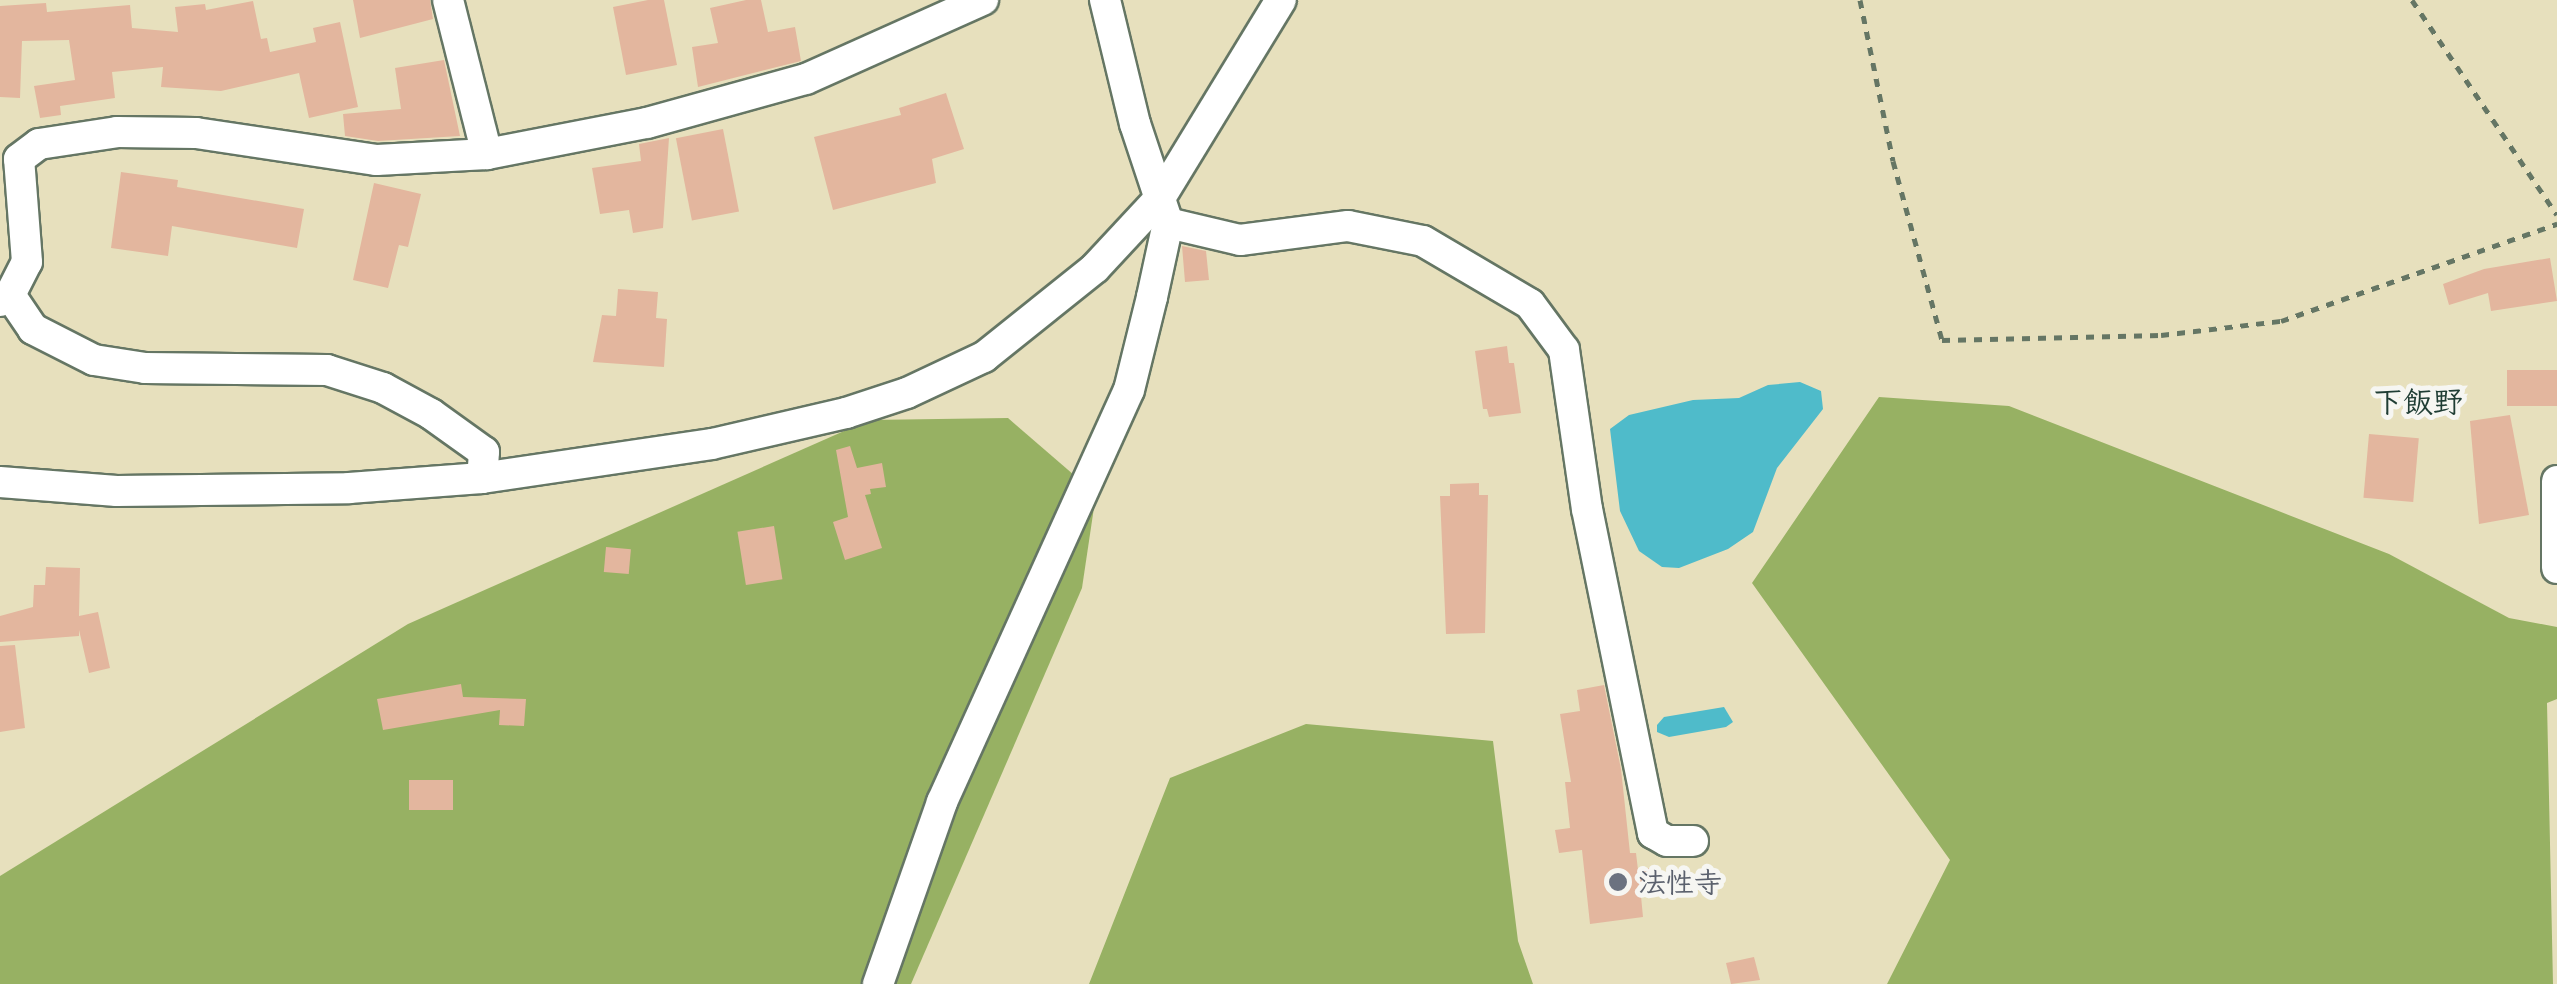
<!DOCTYPE html>
<html>
<head>
<meta charset="utf-8">
<style>
  body { margin:0 }
  #map { position:relative; width:2557px; height:984px; overflow:hidden; background:#e7e0bd; font-family:"Shantell Sans","Klee One",sans-serif }
  div>[style] { position:absolute }
  .forest>* { inset:0; background:#97b163 }
  .water>* { inset:0; background:#4fbbca }
  .building>* { inset:0; background:#e3b69e; transform-origin:0 0 }
  .path>* { height:5px; margin-top:-2.5px; transform-origin:0; background:repeating-linear-gradient(90deg,#657664 0 8px,transparent 0 16px) }
  .roads { filter:drop-shadow(2px 0 #657664) drop-shadow(-2px 0 #657664) drop-shadow(0 2px #657664) drop-shadow(0 -2px #657664) }
  .minor>* { height:30px; margin:-15px; padding:0 15px; transform-origin:15px; border-radius:15px; background:#fff }
  .dots>* { width:28px; height:28px; translate:-50% -50%; box-sizing:border-box; border:5px solid #f6f6f2; border-radius:50% }
  span { translate:-50% -50%; white-space:nowrap; text-align:center; line-height:1.15; -webkit-text-stroke:10px #f6f6f2; paint-order:stroke }
  .worship-label { font-size:28px; color:#5b616d; font-weight:700 }
  .left { translate:0 -50%; text-align:left }
  .neighbourhood-label { font-size:30px; color:#1f3d34; font-weight:700 }
</style>
</head>
<body>
<div id="map">
  <div class="forest">
    <div style="clip-path:polygon(1879px 397px,2009px 406px,2389px 554px,2509px 618px,2557px 627px,2557px 699px,2547px 703px,2553px 984px,1887px 984px,1950px 860px,1752px 583px)"></div>
    <div style="clip-path:polygon(1008px 418px,1096px 494px,1082px 588px,911px 984px,0 984px,0 876px,408px 624px,869px 420px)"></div>
    <div style="clip-path:polygon(1306px 724px,1493px 741px,1518px 941px,1533px 984px,1089px 984px,1170px 778px)"></div>
  </div>
  <div class="water">
    <div style="clip-path:polygon(1800px 382px,1821px 391px,1823px 409px,1777px 468px,1753px 532px,1728px 549px,1679px 568px,1662px 567px,1639px 551px,1620px 511px,1610px 429px,1629px 415px,1693px 400px,1739px 398px,1768px 385px)"></div>
    <div style="clip-path:polygon(1724px 707px,1733px 722px,1726px 727px,1669px 737px,1657px 732px,1657px 725px,1664px 717px)"></div>
  </div>
  <div class="building">
    <div style="clip-path:polygon(353px 0,430px 0,433px 19px,360px 38px)"></div>
    <div style="clip-path:polygon(648px 0,664px 0,677px 65px,626px 75px,613px 7px)"></div>
    <div style="clip-path:polygon(746px 0,761px 0,768px 32px,795px 27px,801px 61px,698px 87px,692px 47px,718px 43px,710px 8px)"></div>
    <div style="clip-path:polygon(253px 1px,261px 39px,267px 38px,270px 52px,316px 42px,313px 28px,340px 22px,358px 107px,309px 118px,299px 73px,221px 91px,161px 87px,163px 67px,112px 72px,115px 98px,60px 106px,61px 115px,40px 118px,34px 86px,75px 80px,69px 40px,22px 41px,20px 98px,0 97px,0 6px,46px 3px,47px 12px,130px 5px,132px 28px,178px 32px,175px 7px,205px 4px,206px 10px)"></div>
    <div style="clip-path:polygon(444px 60px,460px 136px,378px 141px,345px 136px,343px 114px,401px 109px,395px 68px)"></div>
    <div style="clip-path:polygon(946px 93px,964px 149px,932px 159px,936px 183px,833px 210px,814px 137px,901px 115px,899px 108px)"></div>
    <div style="left:723px;top:129px;width:84px;height:48px;rotate:79deg"></div>
    <div style="clip-path:polygon(669px 138px,663px 228px,633px 233px,629px 210px,600px 214px,592px 168px,641px 161px,639px 144px)"></div>
    <div style="clip-path:polygon(121px 172px,178px 180px,177px 187px,304px 209px,297px 248px,172px 226px,168px 256px,111px 248px)"></div>
    <div style="clip-path:polygon(374px 183px,421px 194px,408px 247px,399px 245px,388px 288px,353px 280px)"></div>
    <div style="clip-path:polygon(1182px 246px,1206px 251px,1209px 280px,1185px 282px)"></div>
    <div style="clip-path:polygon(2550px 258px,2557px 301px,2491px 311px,2488px 293px,2449px 305px,2443px 284px,2484px 269px)"></div>
    <div style="clip-path:polygon(618px 289px,658px 292px,656px 318px,667px 319px,664px 367px,593px 362px,602px 315px,616px 316px)"></div>
    <div style="clip-path:polygon(1507px 346px,1509px 363px,1514px 363px,1521px 413px,1489px 417px,1487px 409px,1483px 409px,1475px 351px)"></div>
    <div style="left:2557px;top:370px;width:36px;height:50px;rotate:90deg"></div>
    <div style="clip-path:polygon(2510px 415px,2529px 515px,2479px 524px,2470px 421px)"></div>
    <div style="left:2369px;top:434px;width:50px;height:64px;rotate:5deg"></div>
    <div style="clip-path:polygon(850px 446px,857px 468px,882px 463px,886px 487px,870px 489px,871px 494px,865px 495px,882px 548px,845px 560px,833px 522px,848px 517px,836px 450px)"></div>
    <div style="clip-path:polygon(1479px 483px,1479px 495px,1488px 495px,1485px 633px,1446px 634px,1440px 496px,1450px 496px,1450px 484px)"></div>
    <div style="left:774px;top:526px;width:54px;height:37px;rotate:81deg"></div>
    <div style="left:606px;top:547px;width:25px;height:25px;rotate:5deg"></div>
    <div style="clip-path:polygon(46px 567px,80px 568px,79px 616px,98px 612px,110px 668px,89px 673px,79px 630px,79px 636px,0 642px,0 616px,33px 607px,34px 585px,45px 585px)"></div>
    <div style="clip-path:polygon(15px 645px,25px 728px,0 732px,0 646px)"></div>
    <div style="clip-path:polygon(461px 684px,463px 697px,526px 699px,524px 726px,499px 725px,500px 710px,383px 730px,377px 699px)"></div>
    <div style="clip-path:polygon(1604px 685px,1621px 769px,1630px 853px,1636px 853px,1638px 870px,1649px 868px,1652px 895px,1641px 896px,1643px 917px,1590px 924px,1582px 850px,1559px 853px,1555px 830px,1570px 828px,1565px 782px,1571px 782px,1560px 714px,1580px 711px,1577px 690px)"></div>
    <div style="left:409px;top:780px;width:44px;height:30px"></div>
    <div style="clip-path:polygon(1754px 957px,1760px 980px,1731px 984px,1726px 963px)"></div>
  </div>
  <div class="path">
    <div style="left:1860px;top:0;width:164px;rotate:78.4deg"></div>
    <div style="left:1893px;top:161px;width:186px;rotate:74.7deg"></div>
    <div style="left:1942px;top:340px;width:219px;rotate:-1.3deg"></div>
    <div style="left:2161px;top:335px;width:121px;rotate:-6.7deg"></div>
    <div style="left:2281px;top:321px;width:293px;rotate:-19.4deg"></div>
    <div style="left:2412px;top:0;width:259px;rotate:56deg"></div>
  </div>
  <div class="roads">
    <div class="minor">
      <div style="left:448px;top:0;width:159px;rotate:75.8deg"></div>
      <div style="left:1168px;top:223px;width:74px;rotate:13.3deg"></div>
      <div style="left:1240px;top:240px;width:109px;rotate:-7.4deg"></div>
      <div style="left:1348px;top:226px;width:76px;rotate:11.3deg"></div>
      <div style="left:1423px;top:241px;width:124px;rotate:30.5deg"></div>
      <div style="left:1530px;top:304px;width:57px;rotate:53.5deg"></div>
      <div style="left:1564px;top:350px;width:161px;rotate:81.8deg"></div>
      <div style="left:1587px;top:509px;width:331px;rotate:78.5deg"></div>
      <div style="left:1653px;top:833px;width:16px;rotate:30deg"></div>
      <div style="left:1667px;top:841px;width:26px"></div>
      <div style="left:10px;top:295px;width:41px;rotate:55.9deg"></div>
      <div style="left:33px;top:329px;width:68px;rotate:26.9deg"></div>
      <div style="left:94px;top:360px;width:52px;rotate:8.9deg"></div>
      <div style="left:145px;top:368px;width:182px;rotate:0.6deg"></div>
      <div style="left:327px;top:370px;width:59px;rotate:17.8deg"></div>
      <div style="left:383px;top:388px;width:55px;rotate:28.4deg"></div>
      <div style="left:431px;top:414px;width:65px;rotate:35.6deg"></div>
      <div style="left:484px;top:452px;width:26px;rotate:94deg"></div>
      <div style="left:0;top:301px;width:12px;rotate:-31deg"></div>
      <div style="left:10px;top:295px;width:37px;rotate:-63deg"></div>
      <div style="left:27px;top:262px;width:103px;rotate:-94.4deg"></div>
      <div style="left:19px;top:159px;width:25px;rotate:-37deg"></div>
      <div style="left:39px;top:144px;width:79px;rotate:-8.7deg"></div>
      <div style="left:117px;top:132px;width:79px;rotate:0.7deg"></div>
      <div style="left:196px;top:133px;width:183px;rotate:8.5deg"></div>
      <div style="left:377px;top:160px;width:110px;rotate:-3.1deg"></div>
      <div style="left:487px;top:154px;width:163px;rotate:-11deg"></div>
      <div style="left:647px;top:123px;width:165px;rotate:-15.5deg"></div>
      <div style="left:806px;top:79px;width:194px;rotate:-24.1deg"></div>
      <div style="left:2557px;top:481px;width:87px;rotate:90deg"></div>
      <div style="left:0;top:482px;width:117px;rotate:4.4deg"></div>
      <div style="left:117px;top:491px;width:232px;rotate:-0.7deg"></div>
      <div style="left:349px;top:488px;width:133px;rotate:-4.3deg"></div>
      <div style="left:482px;top:478px;width:232px;rotate:-8.4deg"></div>
      <div style="left:712px;top:444px;width:138px;rotate:-13deg"></div>
      <div style="left:846px;top:413px;width:64px;rotate:-18.2deg"></div>
      <div style="left:907px;top:393px;width:85px;rotate:-25.1deg"></div>
      <div style="left:984px;top:357px;width:142px;rotate:-38.7deg"></div>
      <div style="left:1095px;top:268px;width:96px;rotate:-47.1deg"></div>
      <div style="left:1160px;top:198px;width:232px;rotate:-58.6deg"></div>
      <div style="left:878px;top:984px;width:193px;rotate:-70.6deg"></div>
      <div style="left:942px;top:802px;width:452px;rotate:-65.6deg"></div>
      <div style="left:1129px;top:390px;width:96px;rotate:-76.1deg"></div>
      <div style="left:1152px;top:297px;width:76px;rotate:-77.8deg"></div>
      <div style="left:1168px;top:223px;width:104px;rotate:-108.4deg"></div>
      <div style="left:1135px;top:124px;width:128px;rotate:-103.6deg"></div>
    </div>
  </div>
  <div class="dots">
    <div style="left:1618px;top:882px;background:#6b7280"></div>
  </div>
  <div class="worship-label">
    <span class="left" style="left:1638px;top:882px">法性寺</span>
  </div>
  <div class="neighbourhood-label">
    <span style="left:2418px;top:402px">下飯野</span>
  </div>
</div>
</body>
</html>
